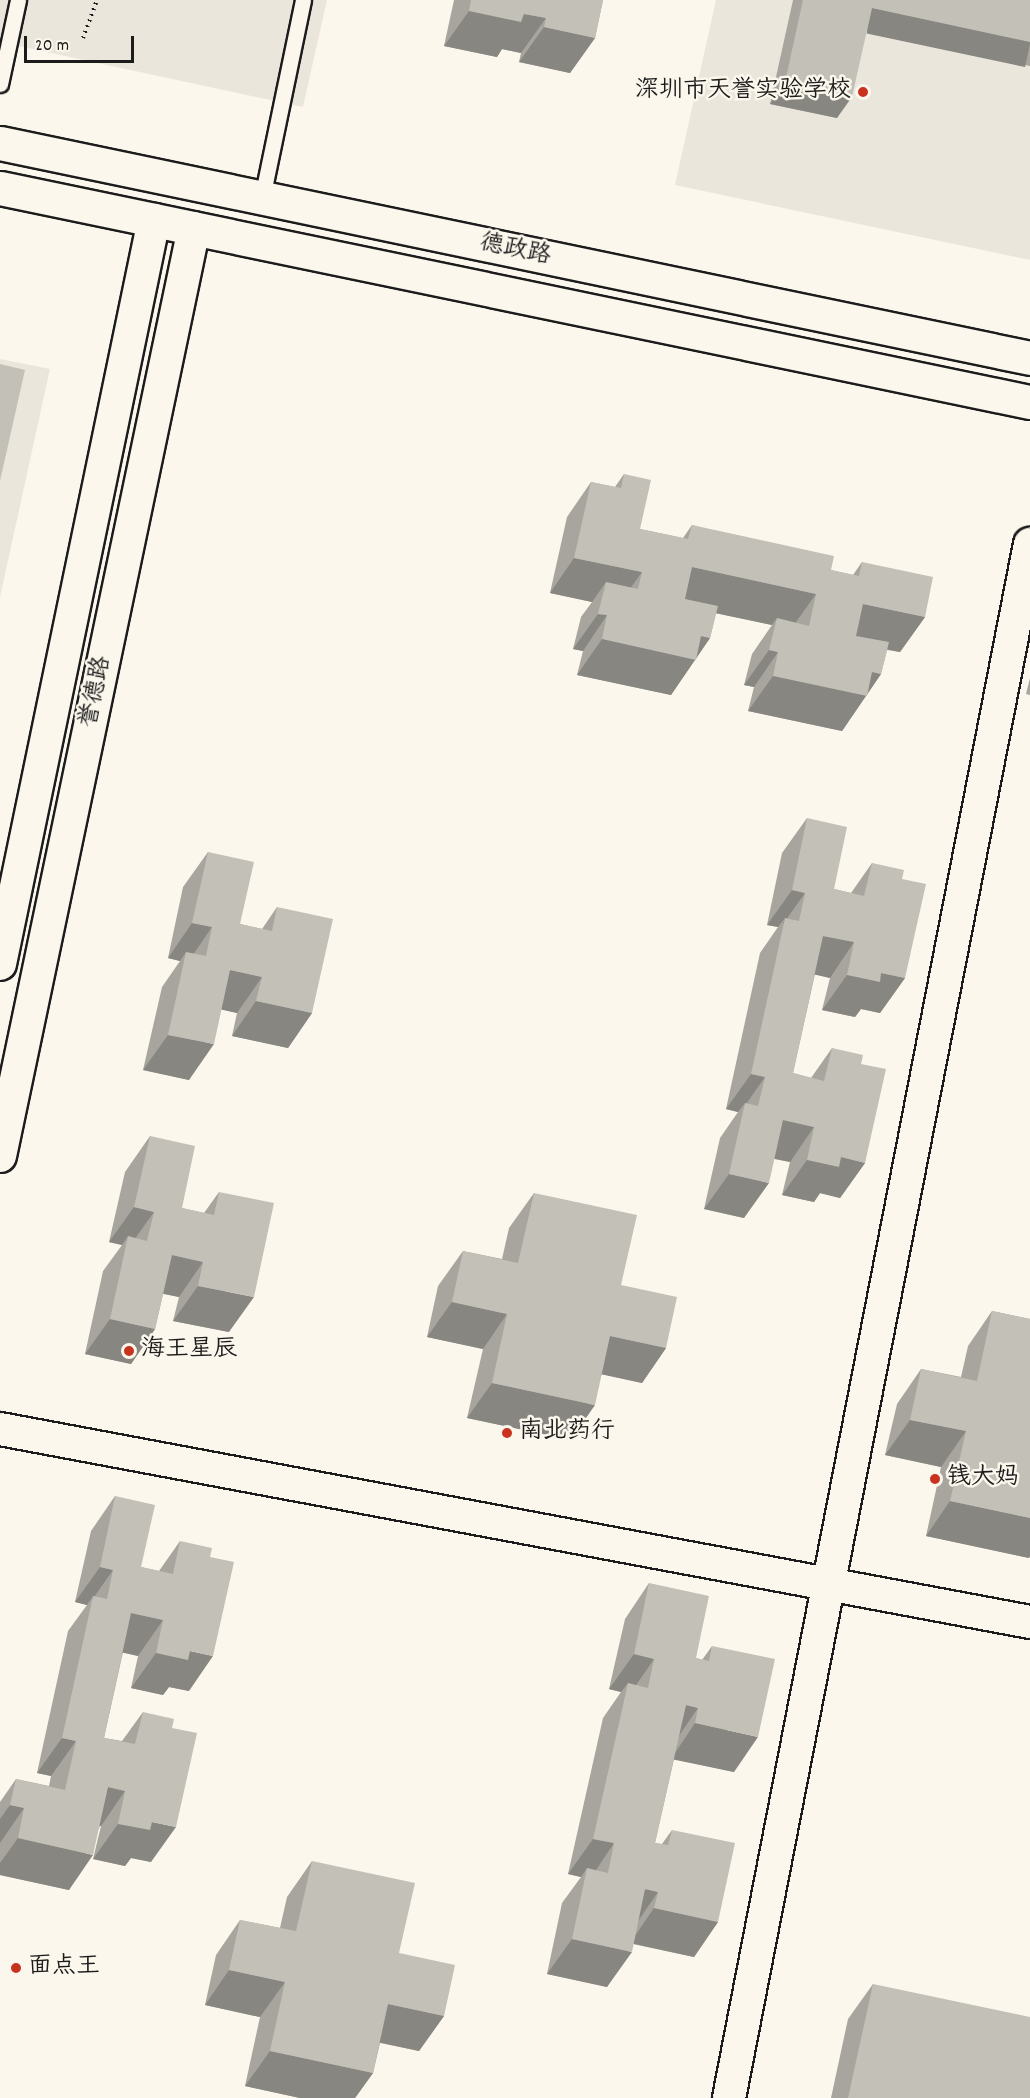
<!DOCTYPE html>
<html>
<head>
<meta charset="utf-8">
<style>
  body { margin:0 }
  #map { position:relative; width:1030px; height:2098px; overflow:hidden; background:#fbf7ec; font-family:Dekko,"LXGW WenKai TC",sans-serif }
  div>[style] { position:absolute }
  .built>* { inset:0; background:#eae6dc }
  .path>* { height:4px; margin-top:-2px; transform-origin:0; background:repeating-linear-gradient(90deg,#1c1c1c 0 1.5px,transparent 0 6px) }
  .roads { filter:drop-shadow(2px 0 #1c1c1c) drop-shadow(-2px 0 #1c1c1c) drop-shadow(0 2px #1c1c1c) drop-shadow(0 -2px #1c1c1c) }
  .lane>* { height:15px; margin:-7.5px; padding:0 7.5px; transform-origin:7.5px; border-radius:7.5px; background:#fbf7ec }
  .street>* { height:32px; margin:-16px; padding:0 16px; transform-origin:16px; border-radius:16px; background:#fbf7ec }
  .secondary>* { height:33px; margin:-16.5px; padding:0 16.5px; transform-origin:16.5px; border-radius:16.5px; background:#fbf7ec }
  .wall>* { inset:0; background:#a8a59e }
  .shaded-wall>* { inset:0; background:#888681; transform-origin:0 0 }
  .building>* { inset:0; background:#c3c0b8 }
  .dots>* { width:16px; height:16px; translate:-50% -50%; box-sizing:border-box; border:3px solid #fbf7ec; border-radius:50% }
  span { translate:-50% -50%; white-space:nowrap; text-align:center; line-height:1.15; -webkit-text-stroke:5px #fbf7ec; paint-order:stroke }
  .poi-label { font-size:24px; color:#1c1c1c }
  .right { translate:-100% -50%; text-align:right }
  .left { translate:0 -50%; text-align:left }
  .street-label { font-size:24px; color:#1c1c1c }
  .scale { position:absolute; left:24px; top:36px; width:110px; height:27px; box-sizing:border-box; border:3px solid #1c1c1c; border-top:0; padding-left:8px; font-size:18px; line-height:21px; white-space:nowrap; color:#1c1c1c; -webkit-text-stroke:4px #fbf7ec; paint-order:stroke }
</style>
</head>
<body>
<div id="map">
  <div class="built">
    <div style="clip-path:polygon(0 0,327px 0,303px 107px,0 42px)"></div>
    <div style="clip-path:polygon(716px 0,1030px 0,1030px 260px,675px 185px)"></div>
    <div style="clip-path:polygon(0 359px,50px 369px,0 597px)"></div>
  </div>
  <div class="path">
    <div style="left:83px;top:38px;width:40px;rotate:-69.8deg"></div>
  </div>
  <div class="roads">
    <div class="lane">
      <div style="left:0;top:84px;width:86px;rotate:-77.9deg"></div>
      <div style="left:262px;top:198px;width:202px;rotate:-78.3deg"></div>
    </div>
    <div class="street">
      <div style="left:0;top:964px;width:760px;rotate:-78.31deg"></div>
      <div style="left:0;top:1156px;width:948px;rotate:-78.19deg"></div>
      <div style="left:0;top:1429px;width:1048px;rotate:10.61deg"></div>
      <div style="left:729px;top:2098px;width:1583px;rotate:-79.04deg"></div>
    </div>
    <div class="secondary">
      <div style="left:0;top:143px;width:1052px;rotate:11.79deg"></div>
      <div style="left:0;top:188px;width:1052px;rotate:11.74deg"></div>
    </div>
  </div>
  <div class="wall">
    <div style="clip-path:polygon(454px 0,603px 0,595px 38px,570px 73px,519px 62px,521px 53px,502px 49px,497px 57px,444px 46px)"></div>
    <div style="clip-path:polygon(793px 0,1030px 0,1030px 66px,866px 31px,837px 118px,770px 104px)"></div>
    <div style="clip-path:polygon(624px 474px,640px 529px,683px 538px,692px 525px,831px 570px,853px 575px,862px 562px,925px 617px,900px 652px,887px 650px,881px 674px,842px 731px,748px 711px,754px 687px,744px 685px,752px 654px,772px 625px,716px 613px,710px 638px,671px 695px,577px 675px,583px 651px,573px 649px,581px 617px,592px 602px,550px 593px,567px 517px,591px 482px,615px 487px)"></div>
    <div style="clip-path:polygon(1030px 678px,1030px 695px,1026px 694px)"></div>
    <div style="clip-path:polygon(807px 818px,834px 889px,851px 893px,872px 863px,902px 879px,905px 978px,880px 1013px,861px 1009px,855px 1017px,822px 1010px,830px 978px,815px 974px,793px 1073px,811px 1078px,832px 1048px,861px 1064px,865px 1163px,840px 1198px,820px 1193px,814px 1202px,782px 1195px,790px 1162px,774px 1159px,744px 1218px,704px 1209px,720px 1138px,738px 1112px,726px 1109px,760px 953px,778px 927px,767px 925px,782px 853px)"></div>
    <div style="clip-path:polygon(208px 852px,240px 924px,262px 929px,277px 907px,312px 1013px,288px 1048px,232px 1036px,237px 1013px,221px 1009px,189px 1080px,143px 1070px,162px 987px,180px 961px,168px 958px,183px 887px)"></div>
    <div style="clip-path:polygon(150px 1136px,182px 1208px,204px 1213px,219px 1192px,229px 1332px,173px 1321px,179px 1297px,163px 1294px,155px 1329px,131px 1364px,85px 1354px,103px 1271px,122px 1245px,109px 1242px,125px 1172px)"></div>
    <div style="clip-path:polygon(534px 1193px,621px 1285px,666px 1348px,642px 1383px,602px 1374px,571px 1440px,467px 1418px,483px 1349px,427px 1337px,438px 1286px,463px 1251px,502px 1259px,509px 1228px)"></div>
    <div style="clip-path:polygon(992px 1311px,1030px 1319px,1030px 1556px,1029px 1558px,926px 1536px,941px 1467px,885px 1455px,897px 1404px,921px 1369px,961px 1377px,968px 1346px)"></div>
    <div style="clip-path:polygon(115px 1496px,141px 1567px,159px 1571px,180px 1541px,189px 1691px,169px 1687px,163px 1695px,131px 1688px,138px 1656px,123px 1652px,104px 1738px,122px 1741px,143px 1712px,151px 1862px,131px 1858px,125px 1866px,93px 1859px,101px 1826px,100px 1826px,69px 1890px,0 1875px,0 1802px,16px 1779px,49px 1786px,51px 1776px,37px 1773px,68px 1631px,87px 1605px,75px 1602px,91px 1531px)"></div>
    <div style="clip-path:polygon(649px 1583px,696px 1658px,702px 1660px,712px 1646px,734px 1772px,674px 1759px,655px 1843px,662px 1844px,672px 1830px,718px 1922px,694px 1957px,633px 1944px,607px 1987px,547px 1974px,562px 1903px,581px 1877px,568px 1874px,603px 1718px,621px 1692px,609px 1689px,625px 1619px)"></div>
    <div style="clip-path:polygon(312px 1861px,399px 1953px,444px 2016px,419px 2051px,380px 2043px,373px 2073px,355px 2098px,300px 2098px,245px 2086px,260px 2017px,205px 2005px,216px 1955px,240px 1920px,280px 1928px,287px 1897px)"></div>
    <div style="clip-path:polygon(873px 1984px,1030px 2098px,831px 2098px,848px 2019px)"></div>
  </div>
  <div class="shaded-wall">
    <div style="left:872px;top:8px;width:162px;height:26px;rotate:12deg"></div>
    <div style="clip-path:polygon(469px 11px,524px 14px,546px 18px,521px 53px,502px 49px,497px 57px,444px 46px)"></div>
    <div style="clip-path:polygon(544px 27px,595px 38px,570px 73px,519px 62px)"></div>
    <div style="clip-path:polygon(785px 82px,852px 97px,837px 118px,770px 104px)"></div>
    <div style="clip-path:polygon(574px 558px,642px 572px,617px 607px,606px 582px,592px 602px,550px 593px)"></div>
    <div style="clip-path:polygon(692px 567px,816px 594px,791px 629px,777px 618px,772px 625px,667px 603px)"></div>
    <div style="clip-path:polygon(863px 604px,925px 617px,900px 652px,838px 639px)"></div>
    <div style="clip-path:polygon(598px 614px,607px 615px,583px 651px,573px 649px)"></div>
    <div style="clip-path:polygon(701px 636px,710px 638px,671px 695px,577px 675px,602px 639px)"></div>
    <div style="clip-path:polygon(769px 650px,778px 652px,754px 687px,744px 685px)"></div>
    <div style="clip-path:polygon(872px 672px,881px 674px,842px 731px,748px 711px,773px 676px)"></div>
    <div style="clip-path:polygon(792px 890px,805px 893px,783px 924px,785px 918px,778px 927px,767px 925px)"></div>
    <div style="clip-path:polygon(192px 923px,212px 927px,188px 962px,186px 952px,180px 961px,168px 958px)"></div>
    <div style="clip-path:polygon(823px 936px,854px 942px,830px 978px,799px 971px)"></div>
    <div style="clip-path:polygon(230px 970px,262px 977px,237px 1013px,205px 1006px)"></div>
    <div style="clip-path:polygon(881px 973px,905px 978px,880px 1013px,861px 1009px,855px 1017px,822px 1010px,847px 975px)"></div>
    <div style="clip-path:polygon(256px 1001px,312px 1013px,288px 1048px,232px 1036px)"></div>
    <div style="clip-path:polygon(168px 1035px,214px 1044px,189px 1080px,143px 1070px)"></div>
    <div style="clip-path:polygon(751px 1074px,765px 1077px,744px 1107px,745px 1103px,738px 1112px,726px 1109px)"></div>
    <div style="clip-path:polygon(783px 1120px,814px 1127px,790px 1162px,758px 1155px)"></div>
    <div style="clip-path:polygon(841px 1157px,865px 1163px,840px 1198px,820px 1193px,814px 1202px,782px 1195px,807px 1160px)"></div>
    <div style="clip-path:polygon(729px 1174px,769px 1183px,744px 1218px,704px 1209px)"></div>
    <div style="clip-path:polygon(134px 1207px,154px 1212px,129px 1247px,128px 1236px,122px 1245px,109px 1242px)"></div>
    <div style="clip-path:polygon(172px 1255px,203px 1262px,179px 1297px,147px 1290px)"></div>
    <div style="clip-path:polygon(198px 1286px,254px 1297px,229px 1332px,173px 1321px)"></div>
    <div style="clip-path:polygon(452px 1302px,507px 1314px,483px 1349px,427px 1337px)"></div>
    <div style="clip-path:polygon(110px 1319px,155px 1329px,131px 1364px,85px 1354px)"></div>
    <div style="clip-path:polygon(610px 1336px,666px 1348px,642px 1383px,586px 1371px)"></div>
    <div style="clip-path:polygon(492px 1383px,595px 1405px,571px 1440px,467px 1418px)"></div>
    <div style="clip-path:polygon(910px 1420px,966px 1431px,941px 1467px,885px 1455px)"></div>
    <div style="clip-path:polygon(950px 1501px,1030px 1518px,1030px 1556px,1029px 1558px,926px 1536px)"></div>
    <div style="clip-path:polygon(100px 1567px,113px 1570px,92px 1600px,93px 1596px,87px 1605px,75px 1602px)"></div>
    <div style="clip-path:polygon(131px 1613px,163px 1620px,138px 1656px,106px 1649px)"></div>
    <div style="clip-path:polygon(190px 1651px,213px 1656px,189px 1691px,169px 1687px,163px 1695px,131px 1688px,156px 1653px)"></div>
    <div style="clip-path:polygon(634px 1654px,654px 1659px,630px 1694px,628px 1683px,621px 1692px,609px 1689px)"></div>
    <div style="clip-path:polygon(686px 1705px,698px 1708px,674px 1743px)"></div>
    <div style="clip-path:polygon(695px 1723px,758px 1737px,734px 1772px,671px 1759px)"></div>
    <div style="clip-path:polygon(62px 1738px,76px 1741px,51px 1776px,37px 1773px)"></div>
    <div style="clip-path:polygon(108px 1787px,125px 1791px,101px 1826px,83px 1823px)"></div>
    <div style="clip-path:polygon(10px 1805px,24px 1808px,0 1843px,0 1819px)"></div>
    <div style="clip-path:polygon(152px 1822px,176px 1827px,151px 1862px,131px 1858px,125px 1866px,93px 1859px,118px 1824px)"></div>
    <div style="clip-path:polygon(18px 1838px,93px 1855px,69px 1890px,0 1875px,0 1863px)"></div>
    <div style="clip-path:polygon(593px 1839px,614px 1843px,590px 1879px,587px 1868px,581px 1877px,568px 1874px)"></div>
    <div style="clip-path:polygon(645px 1889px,658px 1892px,634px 1927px)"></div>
    <div style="clip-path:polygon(654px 1908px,718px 1922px,694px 1957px,630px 1943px)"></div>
    <div style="clip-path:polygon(572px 1939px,632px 1952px,607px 1987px,547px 1974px)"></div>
    <div style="clip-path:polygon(229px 1970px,285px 1982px,260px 2017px,205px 2005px)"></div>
    <div style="clip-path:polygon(388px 2004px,444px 2016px,419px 2051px,364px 2039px)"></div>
    <div style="clip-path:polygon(270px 2051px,373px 2073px,355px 2098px,300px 2098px,245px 2086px)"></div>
  </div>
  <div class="building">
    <div style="clip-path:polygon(471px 0,603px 0,595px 38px,544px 27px,546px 18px,524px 14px,521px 22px,469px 11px)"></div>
    <div style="clip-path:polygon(803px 0,1030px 0,1030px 42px,872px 8px,852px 97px,785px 82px)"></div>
    <div style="clip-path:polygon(0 364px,25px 370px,0 481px)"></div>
    <div style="clip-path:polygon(624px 474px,651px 480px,640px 529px,688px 539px,692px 525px,834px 556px,831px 570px,859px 576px,862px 562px,933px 577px,925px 617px,863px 604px,856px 636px,889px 642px,881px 674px,872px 672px,867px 696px,773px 676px,778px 652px,769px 650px,777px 618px,809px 626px,816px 594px,692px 567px,685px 599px,718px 606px,710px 638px,701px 636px,696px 660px,602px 639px,607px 615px,598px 614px,606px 582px,638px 589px,642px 572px,574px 558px,591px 482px,621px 488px)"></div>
    <div style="clip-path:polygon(807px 818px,847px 827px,834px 889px,864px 896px,872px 863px,904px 870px,902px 879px,926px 884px,905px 978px,881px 973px,880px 982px,847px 975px,854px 942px,823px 936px,793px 1073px,824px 1081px,832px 1048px,863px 1055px,861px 1064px,886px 1069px,865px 1163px,841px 1157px,839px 1167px,807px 1160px,814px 1127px,783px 1120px,769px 1183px,729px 1174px,745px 1103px,758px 1106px,765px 1077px,751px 1074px,785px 918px,799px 921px,805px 893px,792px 890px)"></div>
    <div style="clip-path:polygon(208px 852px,254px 862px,240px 924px,272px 931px,277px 907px,333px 919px,312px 1013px,256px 1001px,262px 977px,230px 970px,214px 1044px,168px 1035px,186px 952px,206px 956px,212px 927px,192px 923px)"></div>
    <div style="clip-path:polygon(150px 1136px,195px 1146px,182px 1208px,214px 1215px,219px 1192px,274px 1203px,254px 1297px,198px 1286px,203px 1262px,172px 1255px,155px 1329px,110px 1319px,128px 1236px,147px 1241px,154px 1212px,134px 1207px)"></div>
    <div style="clip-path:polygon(534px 1193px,637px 1215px,621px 1285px,677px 1297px,666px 1348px,610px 1336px,595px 1405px,492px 1383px,507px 1314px,452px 1302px,463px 1251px,518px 1263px)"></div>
    <div style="clip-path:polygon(992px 1311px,1030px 1319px,1030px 1518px,950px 1501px,966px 1431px,910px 1420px,921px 1369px,977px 1381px)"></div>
    <div style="clip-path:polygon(115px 1496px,155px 1505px,141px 1567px,173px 1574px,180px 1541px,212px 1548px,210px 1557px,234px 1562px,213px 1656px,190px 1651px,188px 1660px,156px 1653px,163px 1620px,131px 1613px,104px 1738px,135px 1744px,143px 1712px,174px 1719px,172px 1728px,197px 1733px,176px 1827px,152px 1822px,150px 1830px,118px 1824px,125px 1791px,108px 1787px,93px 1855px,18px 1838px,24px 1808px,10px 1805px,16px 1779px,65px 1790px,76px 1741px,62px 1738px,93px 1596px,107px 1599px,113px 1570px,100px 1567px)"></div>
    <div style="clip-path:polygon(649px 1583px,709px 1596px,696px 1658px,709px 1661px,712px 1646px,775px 1659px,758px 1737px,695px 1723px,698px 1708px,686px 1705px,655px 1843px,668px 1845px,672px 1830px,735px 1843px,718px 1922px,654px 1908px,658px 1892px,645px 1889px,632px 1952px,572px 1939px,587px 1868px,608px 1873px,614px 1843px,593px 1839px,628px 1683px,648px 1688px,654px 1659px,634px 1654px)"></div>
    <div style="clip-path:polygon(312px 1861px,415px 1883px,399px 1953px,455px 1965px,444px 2016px,388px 2004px,373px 2073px,270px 2051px,285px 1982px,229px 1970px,240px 1920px,296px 1931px)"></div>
    <div style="clip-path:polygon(873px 1984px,1030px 2017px,1030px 2098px,848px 2098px)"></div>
  </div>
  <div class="dots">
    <div style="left:863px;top:92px;background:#c8321e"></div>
    <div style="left:129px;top:1351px;background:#c8321e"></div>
    <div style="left:507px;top:1433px;background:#c8321e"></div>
    <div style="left:935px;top:1479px;background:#c8321e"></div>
    <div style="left:16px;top:1968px;background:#c8321e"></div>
  </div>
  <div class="poi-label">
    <span class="right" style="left:851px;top:92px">深圳市天誉实验学校</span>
    <span class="left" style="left:141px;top:1351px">海王星辰</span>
    <span class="left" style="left:519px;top:1433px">南北药行</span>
    <span class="left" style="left:947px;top:1479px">钱大妈</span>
    <span class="left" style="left:28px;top:1968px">面点王</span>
  </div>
  <div class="street-label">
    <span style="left:515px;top:251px;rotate:12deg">德政路</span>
    <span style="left:97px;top:692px;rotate:-78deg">誉德路</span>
  </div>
  <div class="scale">20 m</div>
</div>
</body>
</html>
